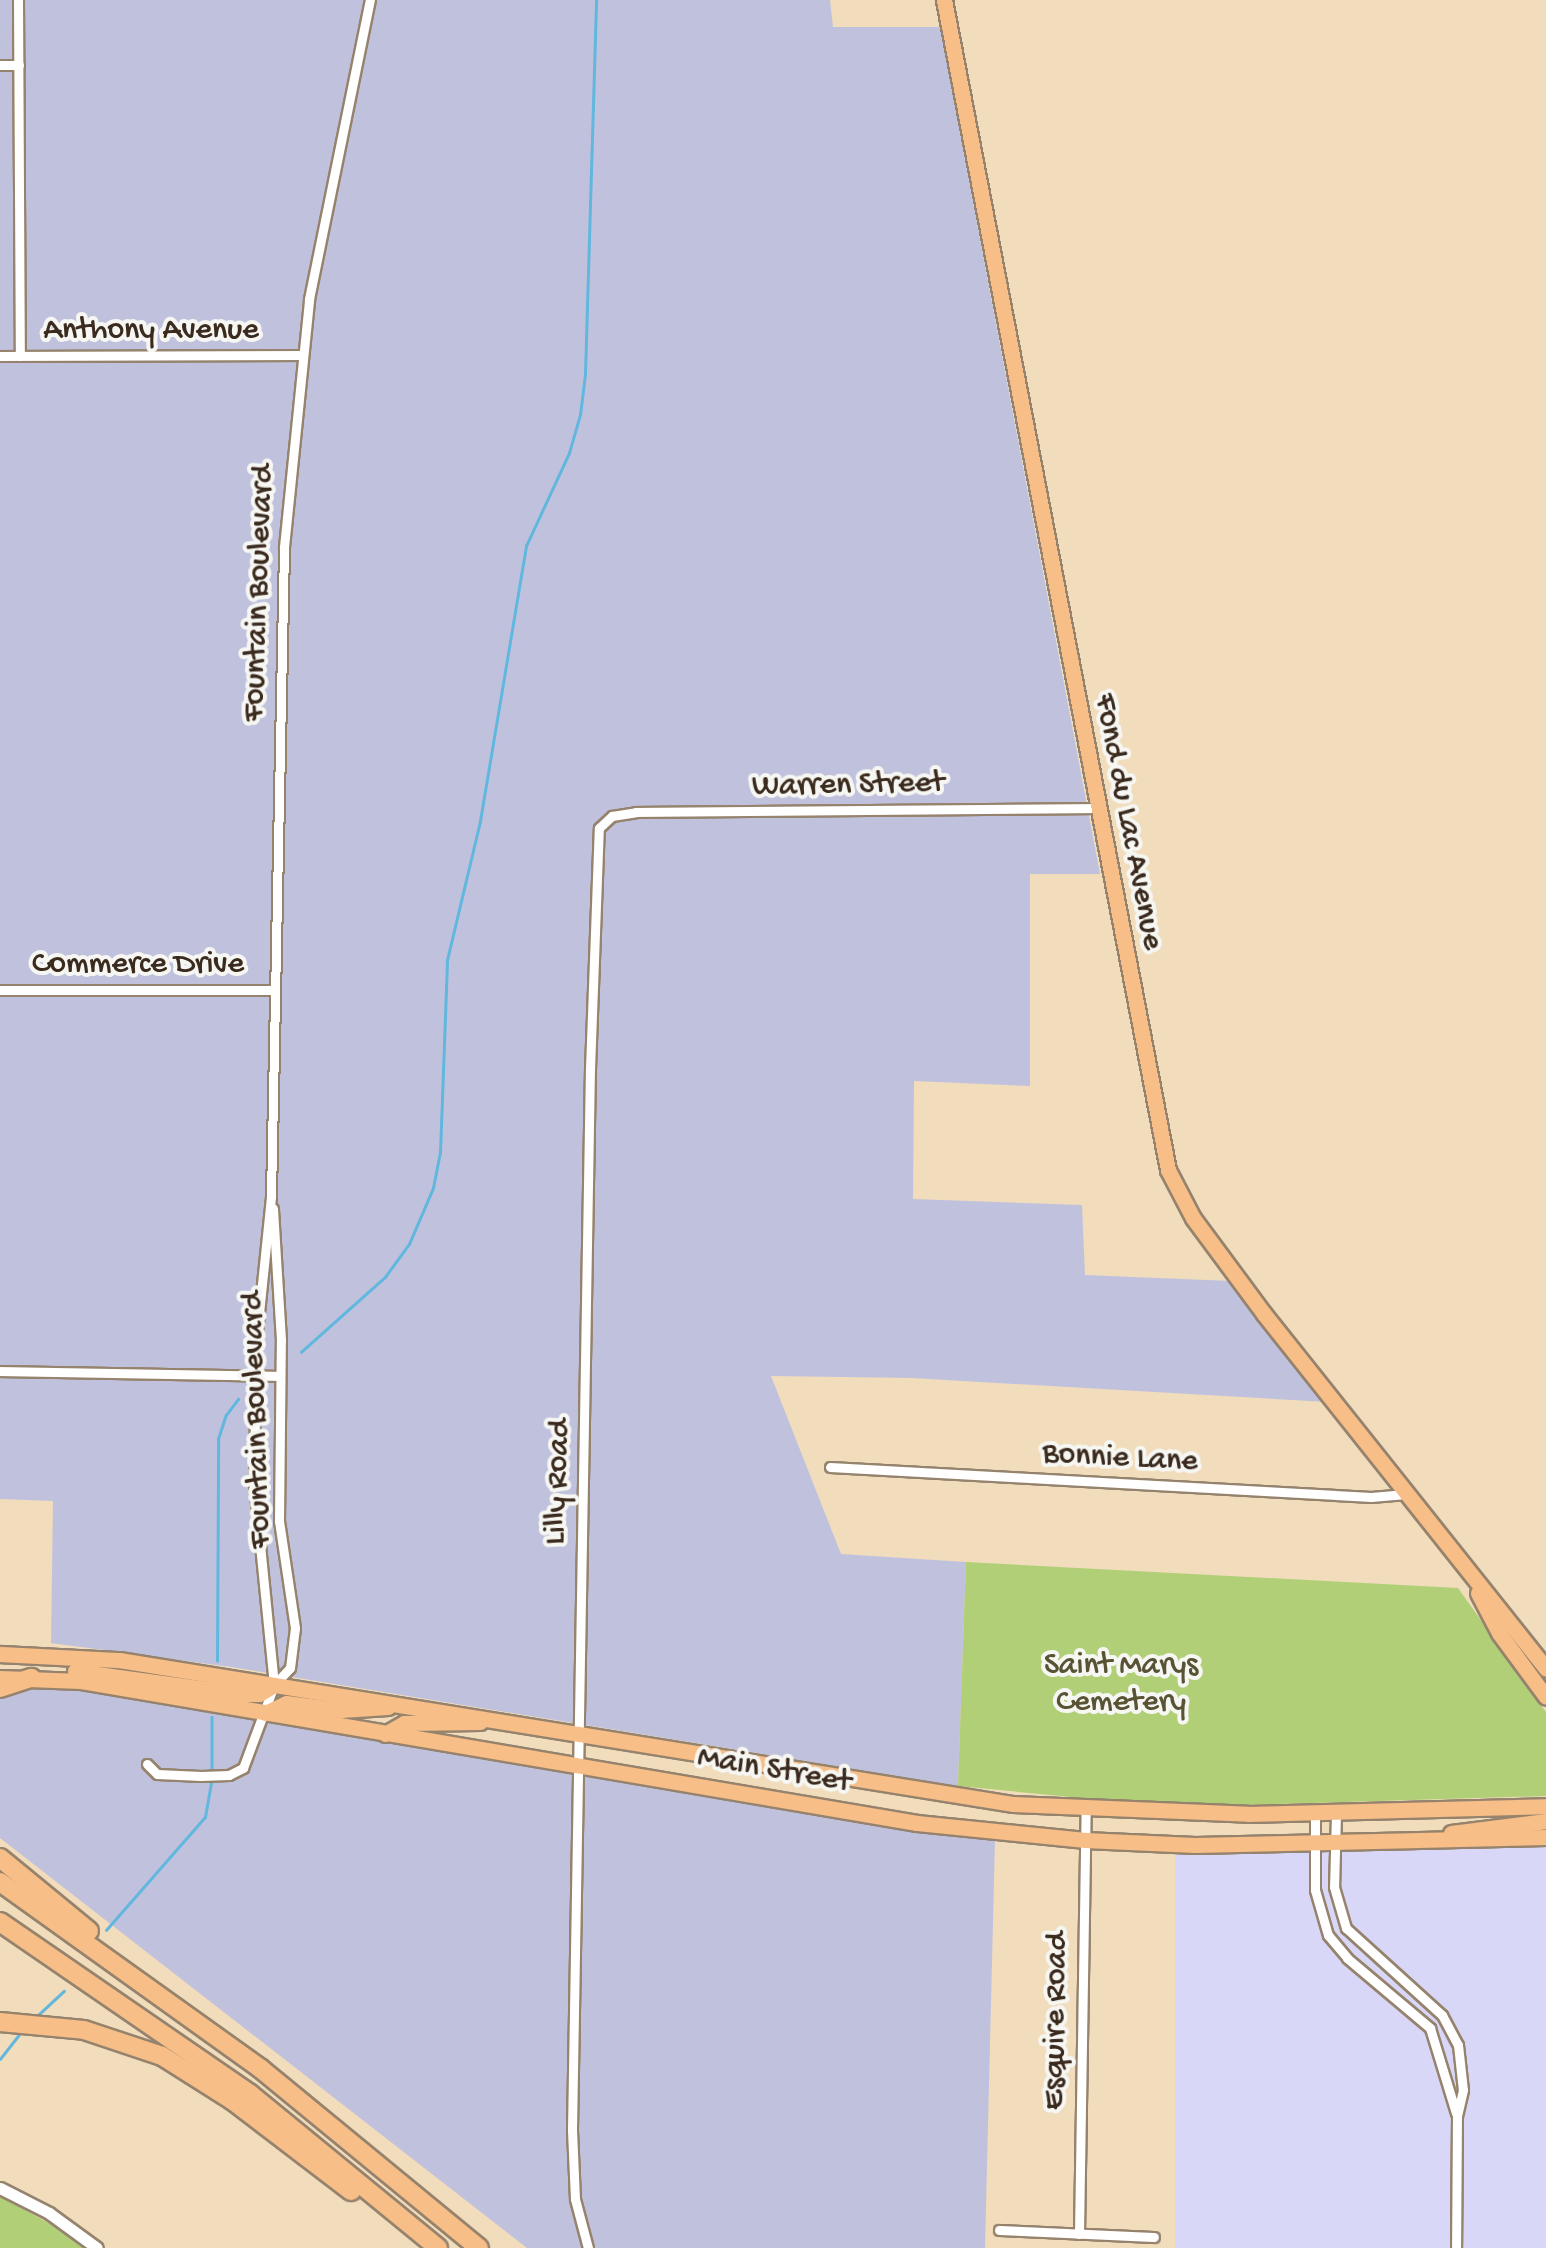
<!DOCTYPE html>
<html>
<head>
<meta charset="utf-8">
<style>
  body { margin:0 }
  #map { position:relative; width:1546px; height:2248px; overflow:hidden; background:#f1dcbc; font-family:"Gochi Hand",sans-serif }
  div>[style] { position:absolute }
  .built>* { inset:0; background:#d9d7f7; transform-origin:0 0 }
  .industrial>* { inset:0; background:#c0c2dd }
  .green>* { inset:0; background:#b0cf77 }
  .stream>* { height:2.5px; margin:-1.25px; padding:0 1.25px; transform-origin:1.25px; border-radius:1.25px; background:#61b7dd }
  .roads { filter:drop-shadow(2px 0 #96836d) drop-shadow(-2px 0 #96836d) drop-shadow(0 2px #96836d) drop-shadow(0 -2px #96836d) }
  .minor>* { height:9px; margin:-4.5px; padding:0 4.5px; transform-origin:4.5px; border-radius:4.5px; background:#fff }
  .tertiary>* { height:11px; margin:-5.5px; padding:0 5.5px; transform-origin:5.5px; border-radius:5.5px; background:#fff }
  .primary>* { height:15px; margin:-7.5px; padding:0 7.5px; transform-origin:7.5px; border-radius:7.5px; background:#f7be87 }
  .motorway>* { height:18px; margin:-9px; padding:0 9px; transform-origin:9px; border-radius:9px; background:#f7be87 }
  span { translate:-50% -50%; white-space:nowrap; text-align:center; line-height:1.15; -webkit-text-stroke:8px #f6f6f2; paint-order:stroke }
  .street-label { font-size:32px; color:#3b2a1e }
  .park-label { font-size:32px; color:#585334 }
</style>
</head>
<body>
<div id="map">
  <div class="built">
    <div style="left:1546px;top:1845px;width:403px;height:371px;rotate:90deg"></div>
  </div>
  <div class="industrial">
    <div style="clip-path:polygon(0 0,830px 0,833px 27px,940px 27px,1100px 874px,1030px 874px,1030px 1086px,914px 1081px,913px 1199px,1082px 1205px,1085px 1275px,1231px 1281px,1327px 1402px,912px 1378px,771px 1376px,841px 1554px,966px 1562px,958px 1786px,231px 1667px,51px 1643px,53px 1501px,0 1499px)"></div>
    <div style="clip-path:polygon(31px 1686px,119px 1695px,760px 1806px,995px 1840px,985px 2248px,527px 2248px,0 1838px,0 1692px)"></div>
  </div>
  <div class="green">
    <div style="clip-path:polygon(966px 1562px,1458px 1588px,1546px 1712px,1546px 1796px,1242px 1805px,1112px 1801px,958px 1786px)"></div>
    <div style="clip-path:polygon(0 2196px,68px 2234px,85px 2248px,0 2248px)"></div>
  </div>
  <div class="stream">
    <div style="left:301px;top:1352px;width:113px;rotate:-41.8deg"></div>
    <div style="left:385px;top:1277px;width:41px;rotate:-54deg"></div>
    <div style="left:409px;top:1244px;width:61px;rotate:-66.8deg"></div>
    <div style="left:433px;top:1188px;width:36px;rotate:-79deg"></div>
    <div style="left:440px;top:1153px;width:193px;rotate:-87.9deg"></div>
    <div style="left:447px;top:960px;width:143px;rotate:-76.6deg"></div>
    <div style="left:480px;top:821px;width:279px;rotate:-80.5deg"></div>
    <div style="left:526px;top:546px;width:102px;rotate:-65.2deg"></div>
    <div style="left:569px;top:453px;width:40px;rotate:-74deg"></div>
    <div style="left:580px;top:415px;width:41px;rotate:-83deg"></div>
    <div style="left:585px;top:374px;width:374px;rotate:-88.3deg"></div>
    <div style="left:217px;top:1661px;width:222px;rotate:-89.7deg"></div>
    <div style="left:218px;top:1439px;width:25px;rotate:-72deg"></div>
    <div style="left:226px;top:1415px;width:20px;rotate:-53deg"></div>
    <div style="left:212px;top:1717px;width:53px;rotate:90deg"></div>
    <div style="left:106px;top:1930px;width:150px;rotate:-48.8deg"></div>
    <div style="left:205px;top:1817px;width:40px;rotate:-80deg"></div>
    <div style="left:36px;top:2017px;width:38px;rotate:-43deg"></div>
    <div style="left:0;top:2059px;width:33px;rotate:-52deg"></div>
  </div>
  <div class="roads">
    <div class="minor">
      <div style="left:18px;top:0;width:356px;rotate:89.7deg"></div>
      <div style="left:0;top:65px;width:19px"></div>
      <div style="left:0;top:356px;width:301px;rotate:-0.2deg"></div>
      <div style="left:0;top:990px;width:275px"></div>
      <div style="left:0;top:1371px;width:280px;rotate:1deg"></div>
      <div style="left:830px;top:1467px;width:542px;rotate:3.17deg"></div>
      <div style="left:1371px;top:1497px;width:35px;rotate:-5deg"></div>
      <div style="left:274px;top:1685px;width:203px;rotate:-95.7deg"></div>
      <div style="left:254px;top:1483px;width:141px;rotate:-89.2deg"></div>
      <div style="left:256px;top:1342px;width:147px;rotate:-84.1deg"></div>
      <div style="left:271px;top:1196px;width:649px;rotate:-88.85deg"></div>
      <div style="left:284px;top:547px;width:249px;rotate:-84.2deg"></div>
      <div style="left:309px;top:299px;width:305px;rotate:-78.5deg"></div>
      <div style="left:147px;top:1764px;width:14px;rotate:45deg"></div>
      <div style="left:157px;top:1774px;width:44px;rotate:2.6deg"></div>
      <div style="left:201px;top:1776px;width:28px;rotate:-2deg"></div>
      <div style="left:229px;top:1775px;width:16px;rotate:-27deg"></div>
      <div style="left:243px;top:1768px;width:89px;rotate:-69.5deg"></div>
      <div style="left:274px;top:1685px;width:23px;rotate:-47deg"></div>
      <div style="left:290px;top:1668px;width:40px;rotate:-82.9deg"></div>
      <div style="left:295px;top:1628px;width:108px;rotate:-98.5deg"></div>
      <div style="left:279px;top:1521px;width:181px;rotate:-89.4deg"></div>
      <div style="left:281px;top:1340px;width:132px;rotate:-93.5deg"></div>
      <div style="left:1336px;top:1813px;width:74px;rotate:91.5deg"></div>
      <div style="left:1334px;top:1887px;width:43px;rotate:73.7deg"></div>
      <div style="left:1346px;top:1928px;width:130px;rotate:42.2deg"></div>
      <div style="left:1442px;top:2015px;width:34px;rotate:62deg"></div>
      <div style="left:1458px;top:2045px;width:45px;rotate:83.7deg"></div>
      <div style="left:1463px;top:2090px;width:26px;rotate:103deg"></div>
      <div style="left:1457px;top:2115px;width:133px;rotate:90.4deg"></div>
      <div style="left:1315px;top:1814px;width:76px;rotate:90deg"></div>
      <div style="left:1315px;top:1890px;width:47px;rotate:73.9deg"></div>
      <div style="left:1328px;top:1935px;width:30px;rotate:50deg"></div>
      <div style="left:1347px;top:1958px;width:109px;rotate:40.1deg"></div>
      <div style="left:1430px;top:2028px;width:89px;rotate:73deg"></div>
      <div style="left:999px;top:2230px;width:155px;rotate:2.6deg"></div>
      <div style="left:1079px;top:2234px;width:426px;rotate:-89.1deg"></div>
      <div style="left:588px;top:2248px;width:51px;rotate:-104.9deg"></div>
      <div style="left:575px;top:2199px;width:69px;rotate:-92.5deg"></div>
      <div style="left:572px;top:2130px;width:1061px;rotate:-89.03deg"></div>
      <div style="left:590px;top:1069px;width:241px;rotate:-87.9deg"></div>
      <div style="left:599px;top:828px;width:18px;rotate:-43deg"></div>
      <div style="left:612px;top:816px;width:24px;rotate:-9deg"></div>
      <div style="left:636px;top:812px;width:462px;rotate:-0.5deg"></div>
    </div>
    <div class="tertiary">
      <div style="left:0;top:2188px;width:55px;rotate:27deg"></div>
      <div style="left:49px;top:2213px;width:59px;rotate:36.1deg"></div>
    </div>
    <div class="primary">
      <div style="left:944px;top:0;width:1191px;rotate:79.16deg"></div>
      <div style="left:1168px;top:1170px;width:54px;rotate:62.5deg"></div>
      <div style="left:1193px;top:1218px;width:119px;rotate:53.5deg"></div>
      <div style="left:1264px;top:1314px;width:453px;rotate:51.5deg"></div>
      <div style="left:1478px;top:1593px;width:45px;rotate:62.3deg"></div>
      <div style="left:1499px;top:1633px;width:79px;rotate:53.7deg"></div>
      <div style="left:0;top:1654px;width:119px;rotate:2.9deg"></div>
      <div style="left:119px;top:1660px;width:906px;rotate:9.15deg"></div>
      <div style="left:1013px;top:1804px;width:235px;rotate:2.4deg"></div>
      <div style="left:1248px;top:1814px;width:298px;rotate:-1.5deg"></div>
      <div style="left:75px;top:1671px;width:171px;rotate:7.8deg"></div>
      <div style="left:244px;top:1694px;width:15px"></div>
      <div style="left:259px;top:1694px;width:17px;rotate:-31deg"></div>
      <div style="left:0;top:1678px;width:81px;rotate:2.1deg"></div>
      <div style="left:81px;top:1681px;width:848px;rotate:9.64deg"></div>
      <div style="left:917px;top:1823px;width:169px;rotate:5.8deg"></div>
      <div style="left:1085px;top:1840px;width:110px;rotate:2.6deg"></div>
      <div style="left:1195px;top:1845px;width:351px;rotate:-1.3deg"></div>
      <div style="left:265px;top:1713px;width:23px;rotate:-25deg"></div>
      <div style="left:286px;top:1703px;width:55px;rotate:7.3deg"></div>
      <div style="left:341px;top:1710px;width:47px;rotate:-3.7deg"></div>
      <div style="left:385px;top:1734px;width:22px;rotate:-30deg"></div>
      <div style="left:404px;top:1723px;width:76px;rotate:-0.8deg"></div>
      <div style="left:1451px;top:1833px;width:96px;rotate:-7.2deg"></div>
    </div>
    <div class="motorway">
      <div style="left:0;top:1688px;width:33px;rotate:-18deg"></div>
      <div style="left:0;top:1858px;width:115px;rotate:39.4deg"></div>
      <div style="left:0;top:1882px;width:321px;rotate:35.6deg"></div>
      <div style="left:261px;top:2069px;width:282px;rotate:39.4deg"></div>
      <div style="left:0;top:1922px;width:303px;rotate:34.5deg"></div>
      <div style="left:250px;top:2094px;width:243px;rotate:39.3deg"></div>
      <div style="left:0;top:2022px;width:84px;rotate:5.4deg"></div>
      <div style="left:84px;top:2030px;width:82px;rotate:18.4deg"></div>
      <div style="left:162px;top:2056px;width:83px;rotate:32.2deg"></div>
      <div style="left:232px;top:2100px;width:150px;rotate:37.4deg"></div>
    </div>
  </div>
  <div class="street-label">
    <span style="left:151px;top:331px">Anthony Avenue</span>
    <span style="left:260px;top:593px;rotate:-88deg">Fountain Boulevard</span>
    <span style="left:848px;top:786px;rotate:-1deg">Warren Street</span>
    <span style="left:1127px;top:822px;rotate:79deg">Fond du Lac Avenue</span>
    <span style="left:138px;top:965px">Commerce Drive</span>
    <span style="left:258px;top:1420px;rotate:-92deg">Fountain Boulevard</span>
    <span style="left:1120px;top:1459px;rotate:3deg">Bonnie Lane</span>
    <span style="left:559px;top:1482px;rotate:-88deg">Lilly Road</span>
    <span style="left:774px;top:1771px;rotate:10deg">Main Street</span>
    <span style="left:1057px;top:2021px;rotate:-89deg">Esquire Road</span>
  </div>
  <div class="park-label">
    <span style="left:1121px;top:1685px">Saint Marys<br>Cemetery</span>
  </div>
</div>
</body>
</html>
